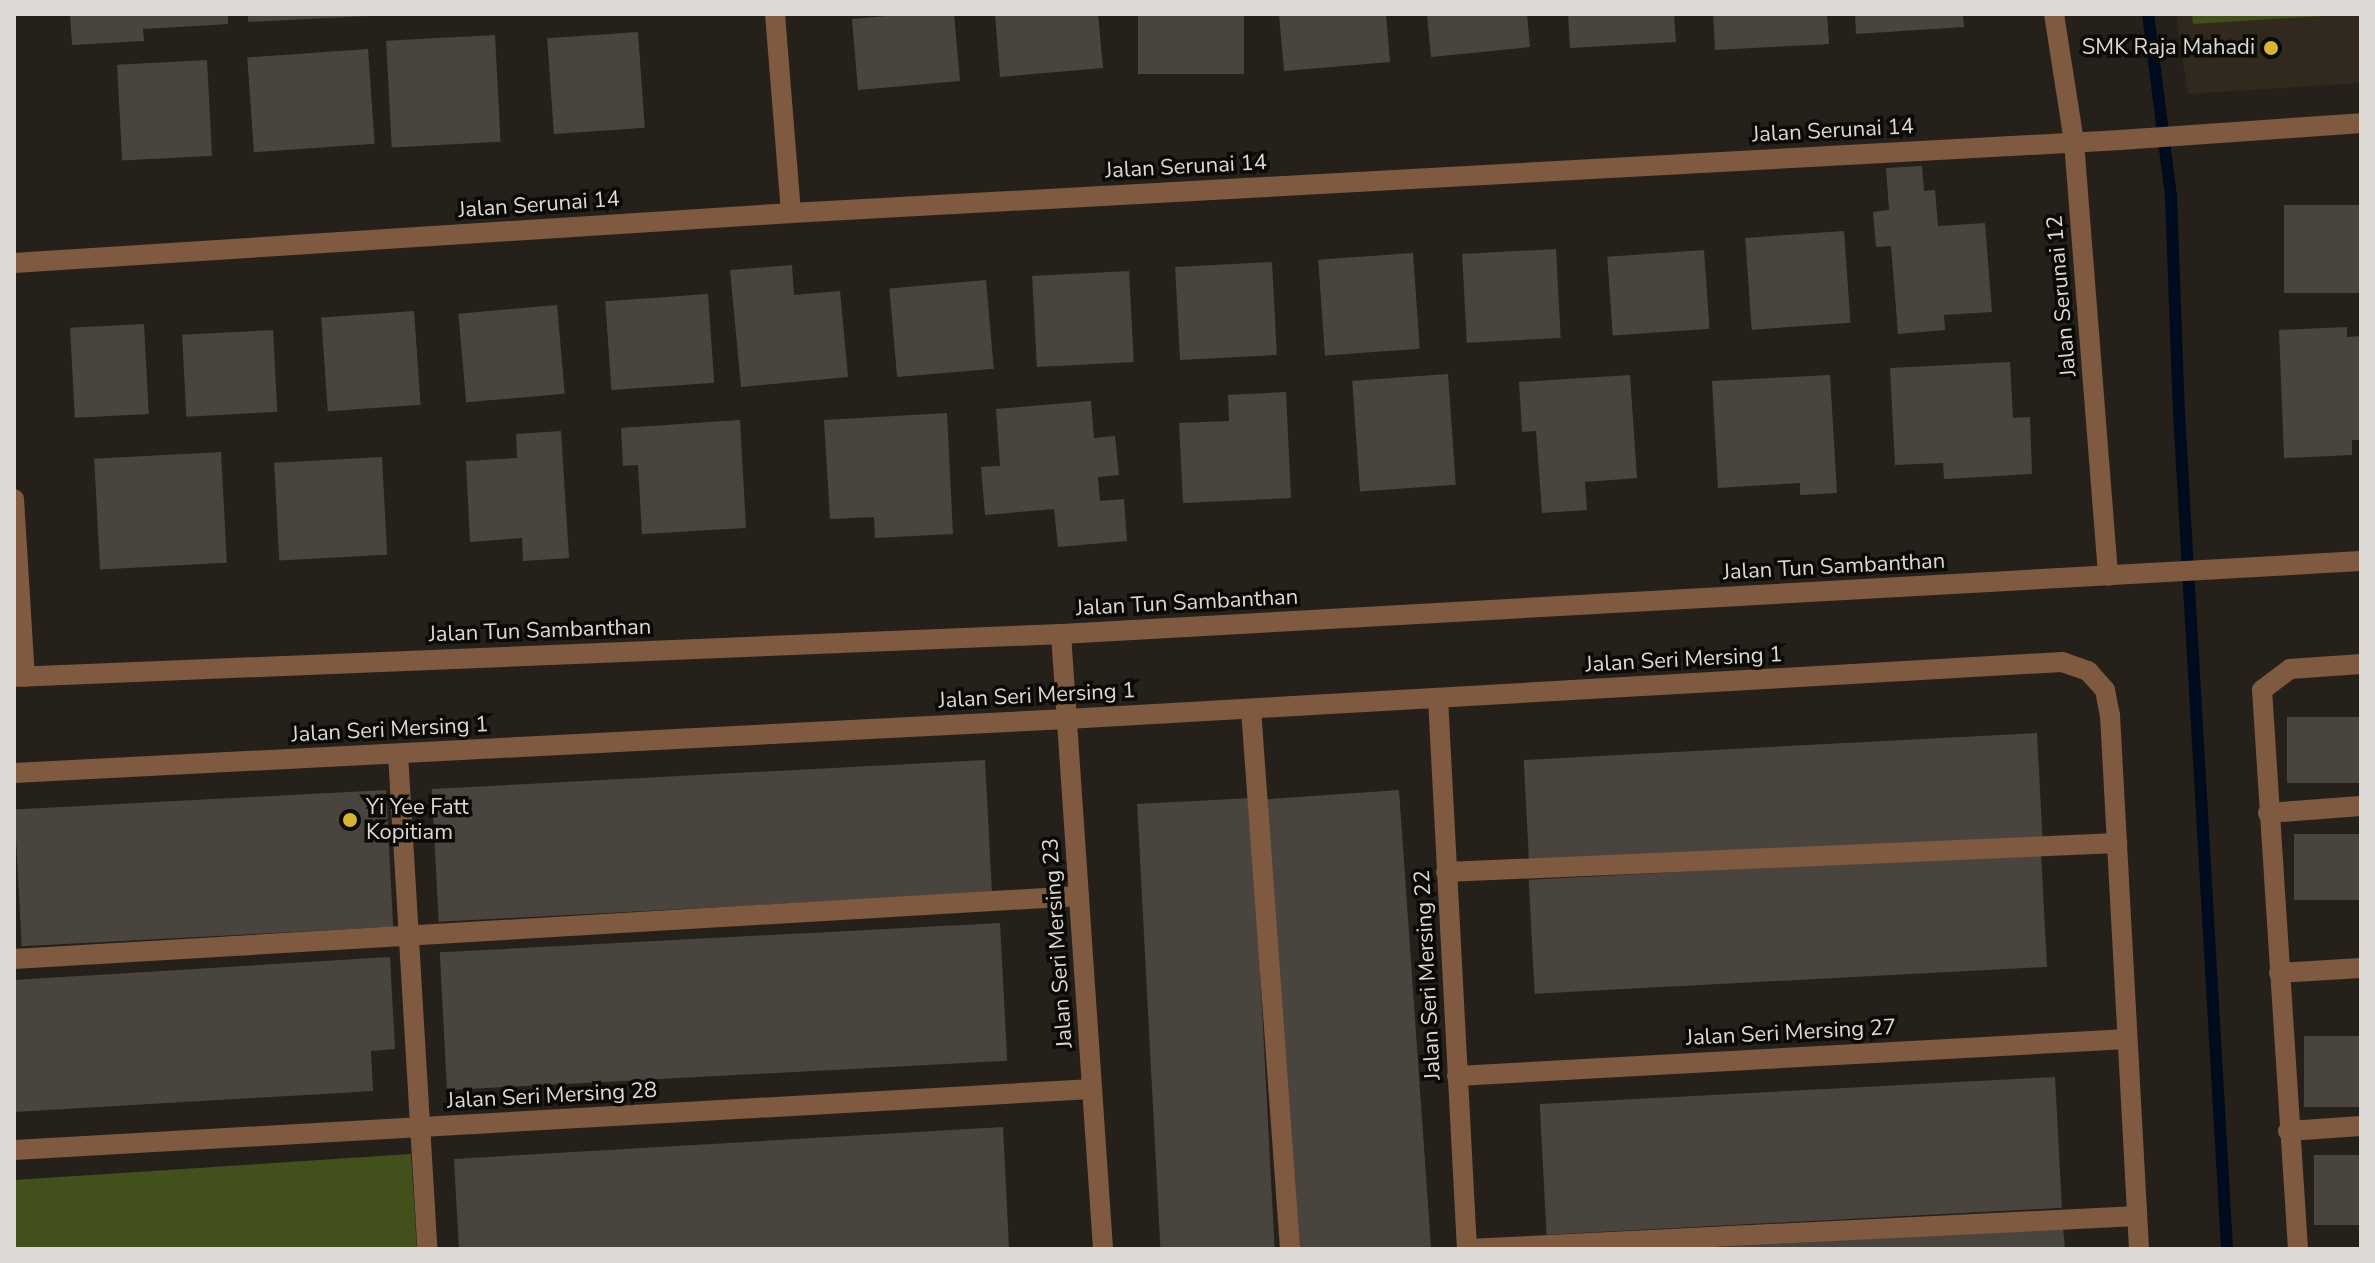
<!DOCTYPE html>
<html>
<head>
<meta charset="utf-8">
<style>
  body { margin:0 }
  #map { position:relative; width:2375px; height:1263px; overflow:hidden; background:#25201a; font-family:"Nunito Sans",sans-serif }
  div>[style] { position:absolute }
  .built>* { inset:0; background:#31281e }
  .green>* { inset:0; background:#42501c }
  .stream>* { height:12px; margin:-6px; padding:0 6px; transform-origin:6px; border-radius:6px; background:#000c1d }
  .building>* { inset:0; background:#4a443e; transform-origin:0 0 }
  .service>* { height:20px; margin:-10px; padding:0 10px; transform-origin:10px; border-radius:10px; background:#7f5a40 }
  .minor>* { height:20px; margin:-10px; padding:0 10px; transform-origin:10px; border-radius:10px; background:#7f5a40 }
  .tertiary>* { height:20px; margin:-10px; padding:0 10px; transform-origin:10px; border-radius:10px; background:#7f5a40 }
  .dots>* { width:22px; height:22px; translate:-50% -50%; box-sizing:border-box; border:4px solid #0c0a07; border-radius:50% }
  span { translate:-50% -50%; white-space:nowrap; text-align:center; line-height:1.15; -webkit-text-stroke:7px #0c0a07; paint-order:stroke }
  .poi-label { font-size:22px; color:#dcd9d5 }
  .right { translate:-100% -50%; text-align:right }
  .left { translate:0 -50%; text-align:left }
  .street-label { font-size:22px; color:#dcd9d5 }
  .frame { position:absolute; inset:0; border:16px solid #dcd9d5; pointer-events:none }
</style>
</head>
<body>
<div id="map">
  <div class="built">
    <div style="clip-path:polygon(2176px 14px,2361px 14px,2361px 83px,2188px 94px)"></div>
  </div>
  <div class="green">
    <div style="clip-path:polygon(2192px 14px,2354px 14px,2193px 24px)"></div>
    <div style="clip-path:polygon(411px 1154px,417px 1249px,14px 1249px,14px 1180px)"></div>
  </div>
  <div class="stream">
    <div style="left:2148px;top:14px;width:184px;rotate:82.8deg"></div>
    <div style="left:2171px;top:197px;width:216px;rotate:87.9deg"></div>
    <div style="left:2179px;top:413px;width:837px;rotate:86.71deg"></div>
  </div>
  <div class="building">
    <div style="clip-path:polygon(70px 14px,228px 14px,228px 24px,143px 29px,144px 41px,72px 45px)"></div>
    <div style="clip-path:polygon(248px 14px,368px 14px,368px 16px,248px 22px)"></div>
    <div style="clip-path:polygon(911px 14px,954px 14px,960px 81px,858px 90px,852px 19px)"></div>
    <div style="clip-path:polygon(995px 14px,1098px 14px,1103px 68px,1000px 77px)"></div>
    <div style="left:1138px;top:14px;width:106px;height:60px"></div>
    <div style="clip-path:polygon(1279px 14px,1386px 14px,1390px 62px,1284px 71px)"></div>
    <div style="clip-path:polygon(1427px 14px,1527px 14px,1530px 47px,1431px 57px)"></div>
    <div style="clip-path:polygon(1568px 14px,1674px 14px,1676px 42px,1570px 48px)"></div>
    <div style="clip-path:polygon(1713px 14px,1827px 14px,1829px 44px,1715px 50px)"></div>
    <div style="clip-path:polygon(1855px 14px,1963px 14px,1964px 27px,1856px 34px)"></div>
    <div style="left:638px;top:32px;width:96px;height:91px;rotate:86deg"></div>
    <div style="left:495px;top:35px;width:107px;height:109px;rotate:87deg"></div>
    <div style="left:368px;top:49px;width:95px;height:121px;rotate:86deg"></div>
    <div style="left:207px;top:60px;width:96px;height:90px;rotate:87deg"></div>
    <div style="clip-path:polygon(1922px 166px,1924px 191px,1935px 190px,1938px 226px,1985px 223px,1992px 312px,1944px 315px,1945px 330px,1898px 334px,1891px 246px,1876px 247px,1873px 212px,1889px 210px,1886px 168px)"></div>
    <div style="left:2361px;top:205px;width:88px;height:77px;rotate:90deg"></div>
    <div style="left:1844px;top:231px;width:92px;height:99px;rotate:86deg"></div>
    <div style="left:1556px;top:249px;width:89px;height:94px;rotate:87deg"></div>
    <div style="left:1704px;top:250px;width:79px;height:97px;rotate:86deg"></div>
    <div style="left:1413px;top:253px;width:96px;height:95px;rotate:86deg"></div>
    <div style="left:1272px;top:262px;width:93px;height:97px;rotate:87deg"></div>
    <div style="clip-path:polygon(792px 265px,794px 295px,840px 291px,848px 377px,741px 387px,730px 270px)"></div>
    <div style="left:1129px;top:271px;width:91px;height:97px;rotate:87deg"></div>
    <div style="left:986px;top:280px;width:89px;height:97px;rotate:85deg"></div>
    <div style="left:708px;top:294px;width:89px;height:103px;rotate:86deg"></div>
    <div style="left:557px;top:305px;width:89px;height:99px;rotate:85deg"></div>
    <div style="left:414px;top:311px;width:94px;height:93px;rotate:86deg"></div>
    <div style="left:144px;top:324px;width:90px;height:74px;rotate:87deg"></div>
    <div style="clip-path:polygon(2347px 327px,2347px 337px,2361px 336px,2361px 440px,2352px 440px,2352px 455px,2284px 458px,2279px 330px)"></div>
    <div style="left:273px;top:330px;width:82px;height:91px;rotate:87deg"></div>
    <div style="clip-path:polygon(2010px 362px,2013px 418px,2030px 417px,2032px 474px,1944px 479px,1943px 463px,1895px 465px,1890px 368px)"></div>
    <div style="left:1448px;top:374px;width:111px;height:96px;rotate:86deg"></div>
    <div style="clip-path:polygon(1630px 375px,1637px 478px,1585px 482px,1587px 510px,1542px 513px,1536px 431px,1522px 432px,1519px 382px)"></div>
    <div style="clip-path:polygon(1830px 375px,1837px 493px,1800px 495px,1800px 483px,1718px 488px,1712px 381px)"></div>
    <div style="clip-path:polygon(1286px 392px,1291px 498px,1183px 503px,1179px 423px,1229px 421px,1228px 395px)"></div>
    <div style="clip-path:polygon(1091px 401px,1094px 438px,1115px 436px,1119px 475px,1098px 477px,1100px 501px,1124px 499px,1127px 541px,1058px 547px,1054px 509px,985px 515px,981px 467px,1000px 466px,996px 409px)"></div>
    <div style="clip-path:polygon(947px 413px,953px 534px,875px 538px,874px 517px,830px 519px,824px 420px)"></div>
    <div style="clip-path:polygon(740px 420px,746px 528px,642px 534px,638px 465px,623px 466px,621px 428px)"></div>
    <div style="clip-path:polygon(561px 431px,569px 558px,523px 561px,522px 538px,470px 542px,466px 461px,517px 458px,516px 434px)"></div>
    <div style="left:221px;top:452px;width:111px;height:127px;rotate:87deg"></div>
    <div style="left:382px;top:457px;width:98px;height:108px;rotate:87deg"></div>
    <div style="left:2361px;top:717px;width:66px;height:74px;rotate:90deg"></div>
    <div style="left:2037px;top:733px;width:107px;height:514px;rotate:87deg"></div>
    <div style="left:985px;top:760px;width:133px;height:554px;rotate:87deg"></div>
    <div style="left:386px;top:790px;width:137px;height:372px;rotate:87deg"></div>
    <div style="left:1399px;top:790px;width:460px;height:138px;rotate:86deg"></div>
    <div style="left:1251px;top:798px;width:452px;height:114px;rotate:87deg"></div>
    <div style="left:2361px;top:834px;width:66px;height:67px;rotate:90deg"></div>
    <div style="left:2041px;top:853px;width:114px;height:513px;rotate:87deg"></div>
    <div style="left:1000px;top:923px;width:138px;height:561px;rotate:87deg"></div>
    <div style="clip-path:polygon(390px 957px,395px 1049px,371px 1051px,373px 1091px,14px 1112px,14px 980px)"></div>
    <div style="left:2361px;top:1036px;width:71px;height:57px;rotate:90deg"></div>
    <div style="left:2055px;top:1077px;width:131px;height:516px;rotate:87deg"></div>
    <div style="clip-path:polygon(1003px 1127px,1009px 1249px,459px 1249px,454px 1159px)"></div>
    <div style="left:2361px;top:1155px;width:70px;height:47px;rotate:90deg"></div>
    <div style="clip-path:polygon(2063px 1228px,2065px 1249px,1719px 1249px,1719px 1247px)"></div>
  </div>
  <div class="service">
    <div style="left:1251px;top:709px;width:541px;rotate:85.87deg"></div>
    <div style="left:2268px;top:813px;width:93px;rotate:-4.3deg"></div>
    <div style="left:1446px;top:872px;width:672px;rotate:-2.47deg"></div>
    <div style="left:14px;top:959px;width:1067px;rotate:-3.39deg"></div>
    <div style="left:2288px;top:1131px;width:73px;rotate:-3.9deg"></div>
    <div style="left:1468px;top:1249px;width:670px;rotate:-2.82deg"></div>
  </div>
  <div class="minor">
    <div style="left:775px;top:14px;width:200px;rotate:85.4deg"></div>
    <div style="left:2054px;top:14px;width:130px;rotate:81.1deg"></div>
    <div style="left:2074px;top:142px;width:435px;rotate:85.5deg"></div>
    <div style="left:14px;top:263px;width:779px;rotate:-3.68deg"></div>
    <div style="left:791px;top:213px;width:1331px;rotate:-3.14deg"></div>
    <div style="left:2120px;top:140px;width:242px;rotate:-4deg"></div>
    <div style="left:14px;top:499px;width:178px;rotate:86.5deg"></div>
    <div style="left:1061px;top:634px;width:616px;rotate:86.09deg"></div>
    <div style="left:1438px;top:698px;width:552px;rotate:86.99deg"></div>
    <div style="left:398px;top:754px;width:496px;rotate:86.6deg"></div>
    <div style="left:14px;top:773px;width:1054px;rotate:-2.94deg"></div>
    <div style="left:1067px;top:719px;width:997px;rotate:-3.28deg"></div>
    <div style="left:2062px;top:662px;width:28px;rotate:19deg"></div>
    <div style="left:2088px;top:671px;width:25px;rotate:48deg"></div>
    <div style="left:2105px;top:690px;width:25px;rotate:79deg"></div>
    <div style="left:2110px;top:715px;width:535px;rotate:86.89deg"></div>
    <div style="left:2279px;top:973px;width:82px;rotate:-3.5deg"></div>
    <div style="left:1457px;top:1076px;width:671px;rotate:-3.16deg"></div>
    <div style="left:14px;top:1150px;width:1080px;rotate:-3.24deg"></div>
    <div style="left:2298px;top:1249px;width:560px;rotate:-93.68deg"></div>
    <div style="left:2262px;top:690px;width:35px;rotate:-37deg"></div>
    <div style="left:2290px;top:669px;width:71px;rotate:-4deg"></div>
  </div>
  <div class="tertiary">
    <div style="left:14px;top:677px;width:1048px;rotate:-2.35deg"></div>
    <div style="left:1061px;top:634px;width:1302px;rotate:-3.21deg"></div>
  </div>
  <div class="dots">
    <div style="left:2271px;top:48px;background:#d7b434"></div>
    <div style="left:350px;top:820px;background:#d7b434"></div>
  </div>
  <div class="poi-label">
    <span class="right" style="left:2255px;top:48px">SMK Raja Mahadi</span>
    <span class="left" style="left:366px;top:820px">Yi Yee Fatt<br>Kopitiam</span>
  </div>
  <div class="street-label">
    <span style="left:1833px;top:131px;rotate:-3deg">Jalan Serunai 14</span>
    <span style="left:1186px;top:167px;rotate:-3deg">Jalan Serunai 14</span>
    <span style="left:539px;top:205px;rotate:-4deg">Jalan Serunai 14</span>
    <span style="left:2062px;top:296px;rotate:-95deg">Jalan Serunai 12</span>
    <span style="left:1834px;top:567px;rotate:-3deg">Jalan Tun Sambanthan</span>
    <span style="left:1187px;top:603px;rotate:-3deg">Jalan Tun Sambanthan</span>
    <span style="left:540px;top:631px;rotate:-2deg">Jalan Tun Sambanthan</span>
    <span style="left:1684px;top:660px;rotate:-3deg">Jalan Seri Mersing 1</span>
    <span style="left:1037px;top:696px;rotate:-3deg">Jalan Seri Mersing 1</span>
    <span style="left:390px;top:730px;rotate:-3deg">Jalan Seri Mersing 1</span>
    <span style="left:1058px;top:943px;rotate:-94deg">Jalan Seri Mersing 23</span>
    <span style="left:1428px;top:975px;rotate:-93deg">Jalan Seri Mersing 22</span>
    <span style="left:1791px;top:1033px;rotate:-3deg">Jalan Seri Mersing 27</span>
    <span style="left:552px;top:1096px;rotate:-3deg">Jalan Seri Mersing 28</span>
  </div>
  <div class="frame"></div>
</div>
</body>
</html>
